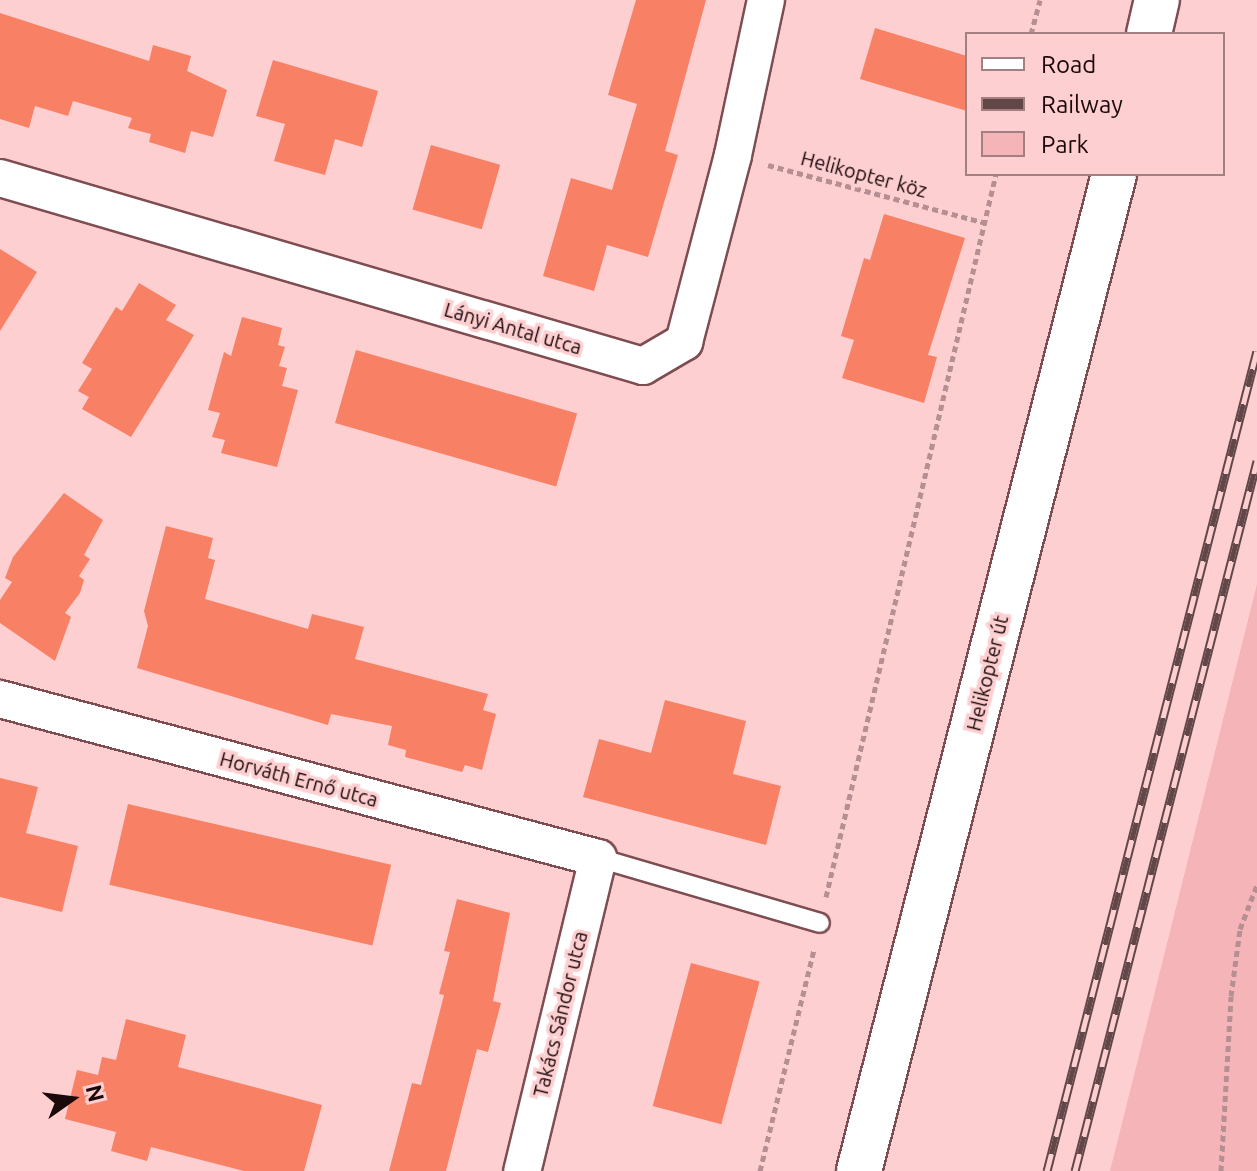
<!DOCTYPE html>
<html>
<head>
<meta charset="utf-8">
<style>
  body { margin:0 }
  #map { position:relative; width:1257px; height:1171px; overflow:hidden; background:#fecfd1; font-family:Ubuntu,sans-serif }
  div>[style] { position:absolute }
  .green>* { inset:0; background:#f5b4b8 }
  .building>* { inset:0; background:#f88064; transform-origin:0 0 }
  .path>* { height:5px; margin-top:-2.5px; transform-origin:0; background:repeating-linear-gradient(90deg,#b58f91 0 6px,transparent 0 10px) }
  .roads { filter:drop-shadow(2px 0 #7e4d51) drop-shadow(-2px 0 #7e4d51) drop-shadow(0 2px #7e4d51) drop-shadow(0 -2px #7e4d51) }
  .lane>* { height:18px; margin:-9px; padding:0 9px; transform-origin:9px; border-radius:9px; background:#fff }
  .street>* { height:36px; margin:-18px; padding:0 18px; transform-origin:18px; border-radius:18px; background:#fff }
  .secondary>* { height:44px; margin:-22px; padding:0 22px; transform-origin:22px; border-radius:22px; background:#fff }
  .rail>* { height:9px; margin-top:-4.5px; transform-origin:0; background:repeating-linear-gradient(90deg,#fecfd1 0 18px,#624749 0 36px); box-sizing:border-box; border-block:2px solid #624749 }
  span { translate:-50% -50%; white-space:nowrap; text-align:center; line-height:1.15; -webkit-text-stroke:7px #fecfd1; paint-order:stroke }
  .street-label { font-size:20px; color:#1a080a }
  .legend { position:absolute; left:965px; top:32px; width:260px; height:144px; box-sizing:border-box; background:#fecfd1; border:2px solid #a37f81; margin:0; padding:10px 14px; list-style:none; font-size:24px; color:#1a080a }
  .legend li { display:flex; align-items:center; gap:16px; height:40px }
  .legend b { width:40px; border:2px solid #a37f81 }
  .north { position:absolute; left:32px; top:1059px; width:80px; height:80px; -webkit-text-stroke:6px #fecfd1; paint-order:stroke; rotate:76deg; font-size:22px; font-weight:700; line-height:32px; text-align:center; color:#1a080a }
  .north::after { content:''; display:block; margin:auto; width:28px; height:36px; background:#1a080a; clip-path:polygon(50% 0,100% 100%,50% 72%,0 100%) }
</style>
</head>
<body>
<div id="map">
  <div class="green">
    <div style="clip-path:polygon(1257px 584px,1257px 1171px,1110px 1171px)"></div>
  </div>
  <div class="building">
    <div style="clip-path:polygon(636px 0,706px 0,665px 151px,678px 155px,648px 257px,607px 245px,594px 291px,543px 276px,571px 178px,612px 190px,637px 104px,608px 95px)"></div>
    <div style="clip-path:polygon(0 13px,149px 61px,153px 45px,191px 56px,187px 71px,227px 90px,213px 137px,191px 131px,185px 153px,149px 142px,151px 134px,128px 128px,132px 118px,73px 101px,68px 116px,35px 106px,29px 128px,0 119px)"></div>
    <div style="clip-path:polygon(875px 28px,967px 56px,967px 111px,860px 79px)"></div>
    <div style="clip-path:polygon(273px 60px,378px 91px,362px 147px,335px 139px,325px 175px,274px 161px,285px 124px,256px 116px)"></div>
    <div style="left:431px;top:145px;width:72px;height:67px;rotate:16deg"></div>
    <div style="clip-path:polygon(884px 214px,965px 238px,928px 355px,937px 357px,924px 403px,842px 378px,854px 340px,841px 336px,864px 258px,870px 260px)"></div>
    <div style="clip-path:polygon(0 249px,37px 272px,0 331px)"></div>
    <div style="clip-path:polygon(139px 283px,176px 305px,166px 320px,194px 335px,131px 437px,82px 409px,89px 397px,78px 391px,92px 369px,82px 363px,116px 307px,122px 311px)"></div>
    <div style="clip-path:polygon(242px 317px,282px 328px,278px 345px,285px 347px,279px 366px,287px 368px,282px 386px,298px 390px,277px 467px,221px 453px,225px 440px,212px 437px,220px 413px,208px 410px,224px 352px,231px 356px)"></div>
    <div style="left:356px;top:350px;width:230px;height:76px;rotate:16deg"></div>
    <div style="clip-path:polygon(64px 493px,103px 520px,84px 555px,90px 559px,79px 576px,84px 580px,80px 593px,65px 613px,71px 617px,55px 661px,0 623px,0 600px,12px 582px,5px 578px,13px 557px)"></div>
    <div style="clip-path:polygon(166px 526px,213px 538px,208px 558px,215px 560px,205px 599px,308px 629px,312px 614px,364px 627px,355px 659px,488px 694px,483px 710px,496px 714px,482px 770px,465px 765px,462px 772px,405px 757px,406px 750px,388px 745px,392px 726px,331px 714px,328px 725px,137px 668px,148px 626px,144px 611px)"></div>
    <div style="clip-path:polygon(665px 700px,746px 721px,733px 774px,781px 786px,766px 845px,583px 797px,599px 739px,651px 753px)"></div>
    <div style="clip-path:polygon(0 778px,38px 787px,26px 833px,78px 846px,62px 912px,0 897px)"></div>
    <div style="left:128px;top:804px;width:270px;height:83px;rotate:13deg"></div>
    <div style="clip-path:polygon(457px 899px,510px 913px,493px 1001px,501px 1003px,488px 1052px,477px 1049px,446px 1171px,389px 1171px,412px 1083px,421px 1085px,444px 995px,439px 994px,450px 952px,444px 951px)"></div>
    <div style="left:691px;top:963px;width:71px;height:148px;rotate:15deg"></div>
    <div style="clip-path:polygon(126px 1019px,186px 1035px,178px 1067px,322px 1105px,304px 1171px,244px 1171px,151px 1147px,147px 1161px,111px 1151px,116px 1132px,65px 1119px,77px 1070px,98px 1075px,102px 1057px,116px 1060px)"></div>
  </div>
  <div class="path">
    <div style="left:1031px;top:34px;width:35px;rotate:-75deg"></div>
    <div style="left:768px;top:165px;width:226px;rotate:14.9deg"></div>
    <div style="left:826px;top:897px;width:743px;rotate:-76.77deg"></div>
    <div style="left:760px;top:1171px;width:228px;rotate:-76.3deg"></div>
    <div style="left:1221px;top:1171px;width:175px;rotate:-86.7deg"></div>
    <div style="left:1231px;top:996px;width:68px;rotate:-82.3deg"></div>
    <div style="left:1240px;top:929px;width:47px;rotate:-68.9deg"></div>
  </div>
  <div class="roads">
    <div class="lane">
      <div style="left:598px;top:858px;width:231px;rotate:16.3deg"></div>
    </div>
    <div class="street">
      <div style="left:0;top:178px;width:670px;rotate:16.3deg"></div>
      <div style="left:643px;top:366px;width:48px;rotate:-30.3deg"></div>
      <div style="left:684px;top:342px;width:193px;rotate:-75.3deg"></div>
      <div style="left:733px;top:155px;width:158px;rotate:-78deg"></div>
      <div style="left:0;top:699px;width:619px;rotate:14.89deg"></div>
      <div style="left:598px;top:858px;width:322px;rotate:103.6deg"></div>
    </div>
    <div class="secondary">
      <div style="left:1149px;top:34px;width:35px;rotate:-77deg"></div>
      <div style="left:859px;top:1171px;width:1029px;rotate:-75.65deg"></div>
    </div>
  </div>
  <div class="rail">
    <div style="left:1047px;top:1171px;width:846px;rotate:-75.64deg"></div>
    <div style="left:1075px;top:1171px;width:733px;rotate:-75.62deg"></div>
  </div>
  <div class="street-label">
    <span style="left:864px;top:174px;rotate:15deg">Helikopter köz</span>
    <span style="left:513px;top:328px;rotate:16deg">Lányi Antal utca</span>
    <span style="left:987px;top:673px;rotate:-76deg">Helikopter út</span>
    <span style="left:299px;top:779px;rotate:15deg">Horváth Ernő utca</span>
    <span style="left:560px;top:1014px;rotate:-76deg">Takács Sándor utca</span>
  </div>
  <ul class="legend">
  <li><b style="height:10px;background:#fff"></b>Road</li>
  <li><b style="height:10px;background:#624749"></b>Railway</li>
  <li><b style="height:22px;background:#f5b4b8"></b>Park</li>
  </ul>
  <div class="north">N</div>
</div>
</body>
</html>
